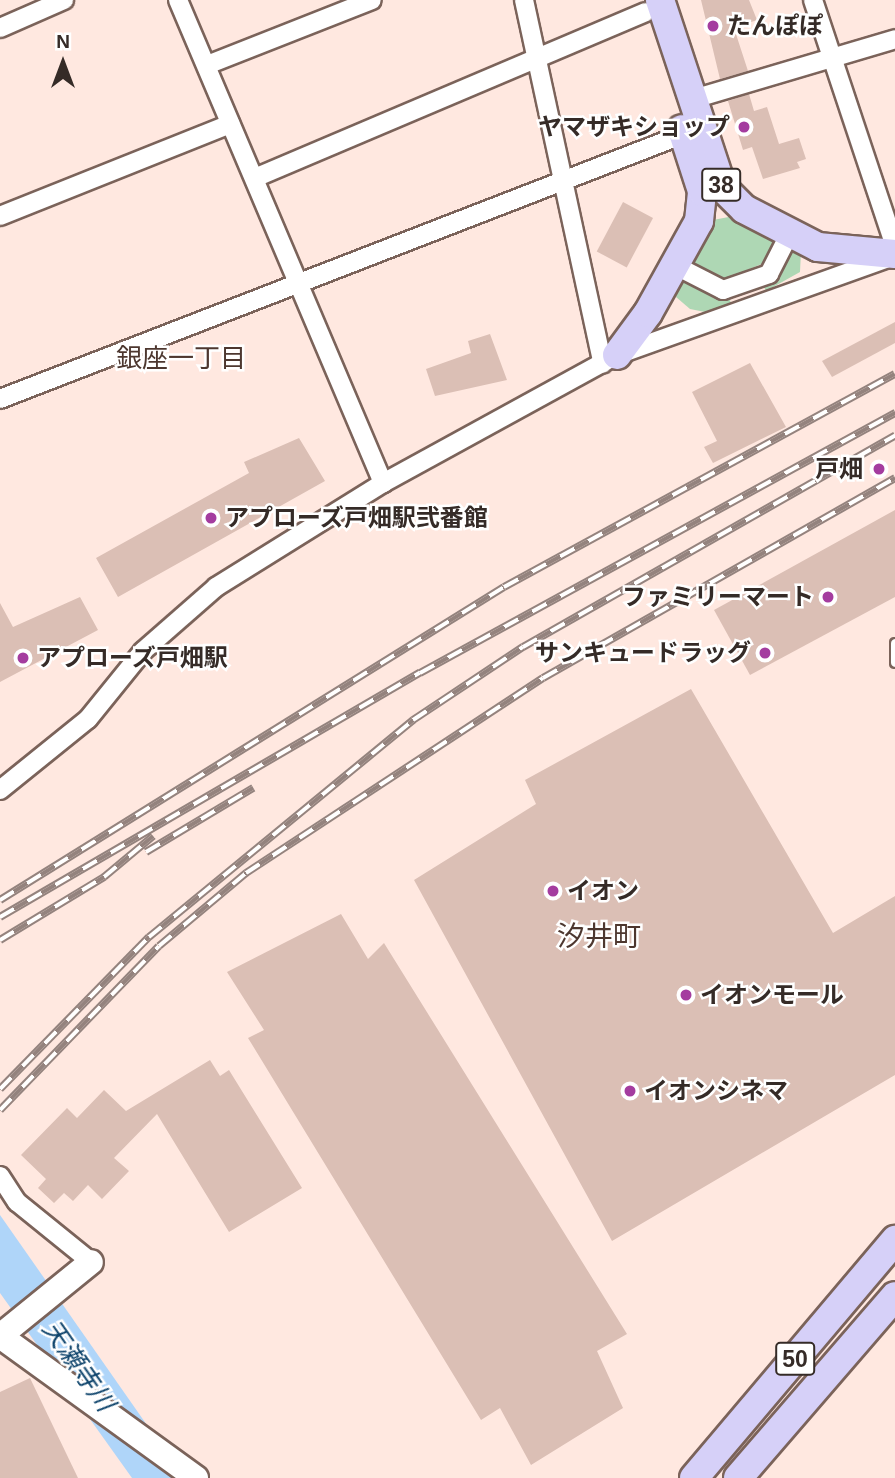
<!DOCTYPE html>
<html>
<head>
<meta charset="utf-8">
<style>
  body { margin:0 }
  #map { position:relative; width:895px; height:1478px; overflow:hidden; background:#ffe8e0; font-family:Arial,"Noto Sans JP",sans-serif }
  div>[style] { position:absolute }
  .green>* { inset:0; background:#aed7b4 }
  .water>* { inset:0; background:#afd5f9 }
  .building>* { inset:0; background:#dbbfb5; transform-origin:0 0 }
  .roads { filter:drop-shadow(2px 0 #7b635a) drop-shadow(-2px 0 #7b635a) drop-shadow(0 2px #7b635a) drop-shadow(0 -2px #7b635a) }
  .lane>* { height:9px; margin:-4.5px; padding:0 4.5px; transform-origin:4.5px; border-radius:4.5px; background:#fff }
  .street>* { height:18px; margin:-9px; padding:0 9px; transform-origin:9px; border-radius:9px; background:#fff }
  .secondary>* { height:24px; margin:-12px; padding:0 12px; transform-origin:12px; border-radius:12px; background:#fff }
  .primary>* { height:28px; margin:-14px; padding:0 14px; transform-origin:14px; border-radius:14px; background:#d6d0f8 }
  .rail>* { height:8px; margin-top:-4px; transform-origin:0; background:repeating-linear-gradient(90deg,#fff 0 16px,#94837e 0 32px); box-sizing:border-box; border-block:2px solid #94837e }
  .dots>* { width:19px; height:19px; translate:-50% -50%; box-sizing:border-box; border:4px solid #fff; border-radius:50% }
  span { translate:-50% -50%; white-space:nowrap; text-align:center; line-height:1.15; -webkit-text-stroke:5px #fff; paint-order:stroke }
  .shield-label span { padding:2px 5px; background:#fff; border:2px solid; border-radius:5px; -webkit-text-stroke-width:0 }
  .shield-label { font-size:23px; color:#352b27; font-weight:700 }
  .poi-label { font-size:24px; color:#352b27; font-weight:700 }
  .left { translate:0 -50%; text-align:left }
  .right { translate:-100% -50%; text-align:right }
  .neighbourhood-label { font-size:26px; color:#4d372f }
  .water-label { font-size:26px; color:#0d436b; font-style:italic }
  .quarter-label { font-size:28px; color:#4d372f }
  .north { position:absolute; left:28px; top:28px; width:70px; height:70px; -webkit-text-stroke:5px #fff; paint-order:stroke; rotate:0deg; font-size:19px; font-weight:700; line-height:28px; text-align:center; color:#352b27 }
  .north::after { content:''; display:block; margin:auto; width:24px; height:32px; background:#352b27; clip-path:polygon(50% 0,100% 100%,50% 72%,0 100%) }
</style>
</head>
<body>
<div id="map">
  <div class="green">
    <div style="clip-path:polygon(739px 215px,778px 233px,764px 263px,723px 280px,684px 261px,713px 220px)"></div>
    <div style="clip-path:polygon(793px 243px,801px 251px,800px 272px,766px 291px,762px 283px,777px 278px)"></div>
    <div style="clip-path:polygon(678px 277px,730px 300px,731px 304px,705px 312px,690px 309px,676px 297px)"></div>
  </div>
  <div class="water">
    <div style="clip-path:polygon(0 1215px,184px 1478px,132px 1478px,0 1293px)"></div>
  </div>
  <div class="building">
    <div style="clip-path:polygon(701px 0,749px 0,757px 20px,734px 28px,748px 71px,720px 79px)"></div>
    <div style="clip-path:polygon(749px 94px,754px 111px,767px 107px,779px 144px,799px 138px,806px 159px,797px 162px,800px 168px,763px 179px,752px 147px,743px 150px,728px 101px)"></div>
    <div style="left:623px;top:202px;width:34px;height:56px;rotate:28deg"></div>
    <div style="clip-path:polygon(895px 322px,895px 343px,832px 377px,822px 361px)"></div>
    <div style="clip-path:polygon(490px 334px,507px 380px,435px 396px,426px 369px,471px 353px,468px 341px)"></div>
    <div style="clip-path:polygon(750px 363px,786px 427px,713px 463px,704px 447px,717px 441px,692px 392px)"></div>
    <div style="clip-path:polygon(299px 438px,325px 481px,118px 597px,96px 558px,249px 473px,244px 462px)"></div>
    <div style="clip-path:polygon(895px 510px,895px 597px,750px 675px,714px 610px)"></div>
    <div style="clip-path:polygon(80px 597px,98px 630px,0 682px,0 603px,13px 627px)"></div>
    <div style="clip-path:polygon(691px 689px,833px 933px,895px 896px,895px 1075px,612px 1241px,414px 880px,536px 804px,525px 780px)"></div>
    <div style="clip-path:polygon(341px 914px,368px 959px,384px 943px,627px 1334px,597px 1351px,623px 1408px,531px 1465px,500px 1408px,481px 1420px,248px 1038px,264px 1030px,227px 972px)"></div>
    <div style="clip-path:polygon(210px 1060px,220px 1076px,229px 1070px,302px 1188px,229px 1232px,157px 1114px,114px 1158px,129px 1171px,102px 1199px,88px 1185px,73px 1201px,64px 1193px,54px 1203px,38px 1188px,46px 1179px,21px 1155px,67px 1108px,77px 1118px,104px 1090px,126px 1111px)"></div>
    <div style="clip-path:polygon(30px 1378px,78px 1478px,0 1478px,0 1392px)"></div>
  </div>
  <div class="roads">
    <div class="lane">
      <div style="left:895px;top:643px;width:19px;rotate:90deg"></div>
    </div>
    <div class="street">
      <div style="left:178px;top:0;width:525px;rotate:67deg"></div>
      <div style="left:524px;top:0;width:372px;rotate:77.8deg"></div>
      <div style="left:813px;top:0;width:260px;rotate:71.6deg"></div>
      <div style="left:0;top:28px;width:70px;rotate:-23.6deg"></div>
      <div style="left:207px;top:65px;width:177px;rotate:-21.5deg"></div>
      <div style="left:693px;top:99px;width:211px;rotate:-16.5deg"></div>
      <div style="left:257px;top:177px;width:422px;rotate:-23deg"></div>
      <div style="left:0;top:216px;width:248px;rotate:-21.8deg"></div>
      <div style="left:684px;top:270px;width:44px;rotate:27.1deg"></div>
      <div style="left:723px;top:290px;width:49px;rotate:-19.2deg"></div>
      <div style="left:769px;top:274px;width:39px;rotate:-63deg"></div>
      <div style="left:0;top:399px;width:734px;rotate:-21.18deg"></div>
      <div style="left:0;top:790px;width:113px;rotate:-38.9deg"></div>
      <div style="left:88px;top:719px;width:87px;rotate:-51deg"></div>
      <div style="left:143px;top:651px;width:97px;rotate:-41.2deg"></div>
      <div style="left:216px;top:587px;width:197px;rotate:-31.9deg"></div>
      <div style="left:383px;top:483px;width:267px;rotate:-28.7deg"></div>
      <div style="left:617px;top:355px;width:288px;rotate:-19.7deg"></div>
      <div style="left:0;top:1176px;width:31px;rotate:57deg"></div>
      <div style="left:17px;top:1202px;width:95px;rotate:39deg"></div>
    </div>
    <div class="secondary">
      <div style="left:0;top:1336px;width:242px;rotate:35.9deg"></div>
      <div style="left:0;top:1336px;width:117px;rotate:-39.1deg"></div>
    </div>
    <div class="primary">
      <div style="left:660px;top:0;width:197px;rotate:71.7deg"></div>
      <div style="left:722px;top:187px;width:31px;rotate:45deg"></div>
      <div style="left:744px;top:209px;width:83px;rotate:27.2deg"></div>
      <div style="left:818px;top:247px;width:77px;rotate:5.2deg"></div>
      <div style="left:617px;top:355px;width:52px;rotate:-53.6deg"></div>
      <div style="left:648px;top:313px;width:105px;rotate:-61deg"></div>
      <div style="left:699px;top:221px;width:30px;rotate:-84deg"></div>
      <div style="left:702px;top:191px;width:65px;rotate:-107.9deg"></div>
      <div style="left:694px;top:1478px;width:312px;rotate:-49.8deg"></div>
      <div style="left:738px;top:1478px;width:240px;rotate:-49.2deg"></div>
    </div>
  </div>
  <div class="rail">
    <div style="left:146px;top:852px;width:125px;rotate:-30.9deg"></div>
    <div style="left:0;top:900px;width:593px;rotate:-31.84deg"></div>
    <div style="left:504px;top:587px;width:445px;rotate:-28.6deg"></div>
    <div style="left:0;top:917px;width:486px;rotate:-30.2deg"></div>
    <div style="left:420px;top:673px;width:542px;rotate:-28.69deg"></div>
    <div style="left:0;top:940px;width:122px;rotate:-31.2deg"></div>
    <div style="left:104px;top:877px;width:64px;rotate:-39.9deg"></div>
    <div style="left:0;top:1089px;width:213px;rotate:-45.6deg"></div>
    <div style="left:149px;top:937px;width:342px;rotate:-39.4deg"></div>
    <div style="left:413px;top:720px;width:132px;rotate:-33.6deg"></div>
    <div style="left:523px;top:647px;width:428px;rotate:-29.6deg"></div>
    <div style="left:0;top:1110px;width:228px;rotate:-45.9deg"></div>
    <div style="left:159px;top:946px;width:114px;rotate:-40deg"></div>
    <div style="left:246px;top:873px;width:355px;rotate:-33.3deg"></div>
    <div style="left:543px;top:678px;width:405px;rotate:-29.6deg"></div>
  </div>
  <div class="dots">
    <div style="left:713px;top:26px;background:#a43c9f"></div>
    <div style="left:744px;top:127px;background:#a43c9f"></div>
    <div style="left:879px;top:469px;background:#a43c9f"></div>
    <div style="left:211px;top:518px;background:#a43c9f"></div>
    <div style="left:828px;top:597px;background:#a43c9f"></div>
    <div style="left:765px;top:653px;background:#a43c9f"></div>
    <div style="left:23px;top:658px;background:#a43c9f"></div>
    <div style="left:553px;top:891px;background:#a43c9f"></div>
    <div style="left:686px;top:995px;background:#a43c9f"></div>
    <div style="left:630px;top:1091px;background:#a43c9f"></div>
  </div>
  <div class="shield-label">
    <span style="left:721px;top:185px">38</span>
    <span style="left:795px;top:1359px">50</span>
  </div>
  <div class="poi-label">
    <span class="left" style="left:727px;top:26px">たんぽぽ</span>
    <span class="right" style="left:730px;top:127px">ヤマザキショップ</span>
    <span class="right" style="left:863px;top:469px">戸畑</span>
    <span class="left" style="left:225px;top:518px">アプローズ戸畑駅弐番館</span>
    <span class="right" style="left:814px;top:597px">ファミリーマート</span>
    <span class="right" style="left:751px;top:653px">サンキュードラッグ</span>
    <span class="left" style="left:37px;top:658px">アプローズ戸畑駅</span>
    <span class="left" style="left:567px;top:891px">イオン</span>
    <span class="left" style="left:700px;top:995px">イオンモール</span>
    <span class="left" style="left:644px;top:1091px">イオンシネマ</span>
  </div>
  <div class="neighbourhood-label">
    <span style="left:181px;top:359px">銀座一丁目</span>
  </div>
  <div class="water-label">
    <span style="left:78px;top:1366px;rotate:55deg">天瀬寺川</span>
  </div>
  <div class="quarter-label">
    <span style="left:599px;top:937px">汐井町</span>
  </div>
  <div class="north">N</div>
</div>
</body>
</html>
